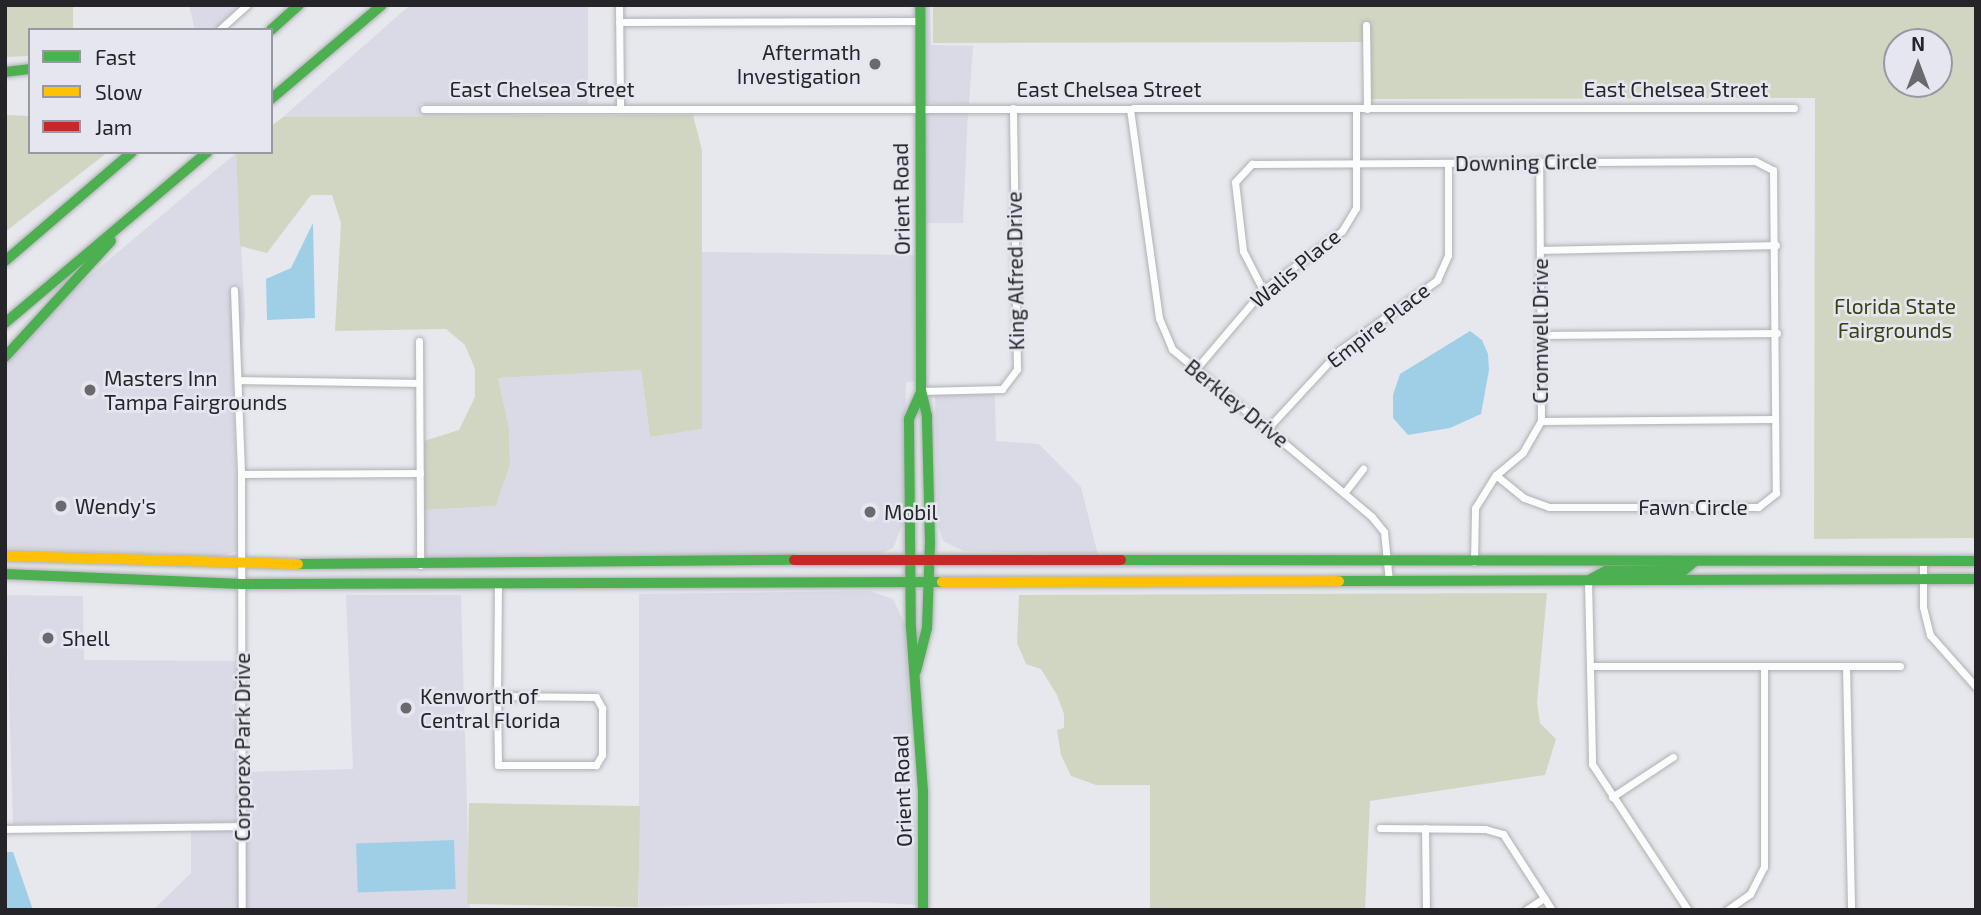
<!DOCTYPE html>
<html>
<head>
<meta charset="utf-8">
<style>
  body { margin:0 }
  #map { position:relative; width:1981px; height:915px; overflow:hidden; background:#e7e8ed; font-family:"Exo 2",sans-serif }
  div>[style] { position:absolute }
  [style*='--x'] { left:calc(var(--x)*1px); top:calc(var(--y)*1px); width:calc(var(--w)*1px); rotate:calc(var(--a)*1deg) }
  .built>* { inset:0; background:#d9dae6 }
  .green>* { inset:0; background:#d1d6c3; transform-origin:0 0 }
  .water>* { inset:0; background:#9fcfe6; transform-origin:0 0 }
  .roads { filter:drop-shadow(0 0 2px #afb0b4) drop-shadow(0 0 2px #afb0b4) }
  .street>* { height:7px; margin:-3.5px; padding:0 3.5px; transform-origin:3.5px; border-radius:3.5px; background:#fbfcfc }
  .fast>* { height:10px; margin:-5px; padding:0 5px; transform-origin:5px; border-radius:5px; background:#4caf50 }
  .slow>* { height:10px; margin:-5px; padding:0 5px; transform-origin:5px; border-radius:5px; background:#ffc107 }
  .jam>* { height:10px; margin:-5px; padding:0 5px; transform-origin:5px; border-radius:5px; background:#c62828 }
  .dots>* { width:19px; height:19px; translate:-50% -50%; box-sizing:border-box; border:4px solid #e5e6ef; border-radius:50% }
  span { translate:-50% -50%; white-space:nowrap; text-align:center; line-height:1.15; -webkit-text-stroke:5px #e5e6ef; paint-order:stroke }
  .poi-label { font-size:21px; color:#252529 }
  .right { translate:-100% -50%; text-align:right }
  .left { translate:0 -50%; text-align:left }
  .street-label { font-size:21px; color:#252529 }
  .park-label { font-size:21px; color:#394013 }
  .frame { position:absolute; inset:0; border:7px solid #252529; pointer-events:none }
  .legend { position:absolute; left:28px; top:28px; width:245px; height:126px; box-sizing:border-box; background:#e5e6ef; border:2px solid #9899a0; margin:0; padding:9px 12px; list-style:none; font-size:21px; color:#252529 }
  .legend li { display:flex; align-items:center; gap:14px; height:35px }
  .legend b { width:35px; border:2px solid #9899a0 }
  .north { position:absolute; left:1883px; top:28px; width:70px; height:70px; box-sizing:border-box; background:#e5e6ef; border:2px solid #9899a0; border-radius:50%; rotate:0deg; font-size:19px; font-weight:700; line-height:28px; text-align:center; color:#252529 }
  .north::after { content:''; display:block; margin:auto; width:24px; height:32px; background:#69696e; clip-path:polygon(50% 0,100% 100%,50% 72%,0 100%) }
</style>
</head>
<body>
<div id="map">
  <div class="built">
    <div style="clip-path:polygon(189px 5px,241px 5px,213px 30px,195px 30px)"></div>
    <div style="clip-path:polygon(410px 5px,588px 5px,588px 104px,420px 104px,420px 113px,588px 116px,283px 117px)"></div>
    <div style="clip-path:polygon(924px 5px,930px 5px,931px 45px,973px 46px,969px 104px,923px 103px)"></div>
    <div style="clip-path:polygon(923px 112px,968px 112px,963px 223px,925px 223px)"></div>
    <div style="clip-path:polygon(236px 153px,245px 315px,240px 368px,238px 286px,231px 286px,238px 551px,217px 557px,5px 548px,5px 364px,68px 294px)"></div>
    <div style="clip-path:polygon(702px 252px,918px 255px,917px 381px,906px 382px,904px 521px,893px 548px,879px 554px,424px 559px,424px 510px,496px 506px,510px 465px,509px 428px,498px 378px,641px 370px,650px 437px,702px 429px)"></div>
    <div style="clip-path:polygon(995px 394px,996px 441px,1039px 444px,1081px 487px,1098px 555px,964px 551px,943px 541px,938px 524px,935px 395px)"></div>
    <div style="clip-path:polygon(870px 591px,893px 599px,905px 625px,919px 905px,866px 902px,639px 907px,639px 594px)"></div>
    <div style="clip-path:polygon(6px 595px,83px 596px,84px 660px,238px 661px,239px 822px,13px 824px)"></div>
    <div style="clip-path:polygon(346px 595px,461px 595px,470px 910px,246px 910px,246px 772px,353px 769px)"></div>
    <div style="clip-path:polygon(239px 830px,238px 910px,153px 910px,191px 873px,191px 831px)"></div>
  </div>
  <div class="green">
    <div style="clip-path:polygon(5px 5px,73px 5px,73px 30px,30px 30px,30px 56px,5px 57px)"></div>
    <div style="clip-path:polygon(evenodd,933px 5px,1976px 5px,1976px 538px,1814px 539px,1815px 98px,1371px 99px,1371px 42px,933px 43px,933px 5px,1897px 42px,1939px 42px,1939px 84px,1897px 84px,1897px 42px)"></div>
    <div style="clip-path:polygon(5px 115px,30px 116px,30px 152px,108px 152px,5px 232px)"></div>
    <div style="clip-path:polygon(693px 115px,702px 150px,702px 429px,650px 437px,641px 370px,498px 378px,509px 428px,510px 465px,496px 506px,424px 510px,424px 441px,459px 430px,475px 397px,475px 369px,465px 345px,446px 329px,335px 331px,341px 223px,332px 195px,311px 195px,267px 253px,240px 246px,236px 153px,271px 152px,271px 126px,283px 117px)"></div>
    <div style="clip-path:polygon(1547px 593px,1537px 703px,1540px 723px,1556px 739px,1545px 775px,1370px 801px,1365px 910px,1150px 910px,1150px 785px,1096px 785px,1071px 776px,1061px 755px,1057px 730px,1064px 728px,1064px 714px,1057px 695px,1041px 669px,1026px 664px,1017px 643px,1019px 595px)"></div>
    <div style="left:640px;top:806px;width:101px;height:171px;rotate:91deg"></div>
  </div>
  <div class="water">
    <div style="clip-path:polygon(313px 223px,315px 318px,267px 320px,266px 279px,291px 268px)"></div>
    <div style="clip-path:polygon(1470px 331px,1482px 340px,1488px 354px,1489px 370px,1481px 414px,1450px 428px,1408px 435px,1393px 418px,1393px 395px,1400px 374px)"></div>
    <div style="left:454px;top:840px;width:49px;height:98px;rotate:88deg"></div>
    <div style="clip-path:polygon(5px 852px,13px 852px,33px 910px,5px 910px)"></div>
  </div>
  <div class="roads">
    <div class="street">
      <div style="--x:619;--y:5;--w:104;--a:89.4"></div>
      <div style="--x:619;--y:22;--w:301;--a:-0.2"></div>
      <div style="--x:1366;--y:25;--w:84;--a:89.3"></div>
      <div style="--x:219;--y:30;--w:38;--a:-42"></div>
      <div style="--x:424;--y:109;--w:1370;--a:-0.04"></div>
      <div style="--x:1130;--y:109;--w:211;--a:82.1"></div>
      <div style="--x:1159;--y:318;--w:34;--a:67"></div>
      <div style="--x:1172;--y:349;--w:261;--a:40"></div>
      <div style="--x:1372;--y:517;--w:19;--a:51"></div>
      <div style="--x:1384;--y:532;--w:49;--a:84.2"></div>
      <div style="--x:1540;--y:250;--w:236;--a:-1.2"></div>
      <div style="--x:234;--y:290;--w:184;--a:87.8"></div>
      <div style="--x:241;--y:474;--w:436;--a:89.9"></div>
      <div style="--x:1263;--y:290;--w:44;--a:-117.1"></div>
      <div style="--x:1243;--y:251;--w:69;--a:-96.6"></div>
      <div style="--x:1235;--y:182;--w:25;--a:-47"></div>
      <div style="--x:1252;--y:164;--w:503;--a:-0.34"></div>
      <div style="--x:1755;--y:161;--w:20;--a:27"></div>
      <div style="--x:1773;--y:170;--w:323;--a:89.5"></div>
      <div style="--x:1776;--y:493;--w:23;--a:142"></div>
      <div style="--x:1758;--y:507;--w:209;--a:180"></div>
      <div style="--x:1549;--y:507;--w:27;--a:-160"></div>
      <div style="--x:1524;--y:498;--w:36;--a:-141"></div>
      <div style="--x:1542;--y:335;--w:235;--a:-0.5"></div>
      <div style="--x:419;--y:341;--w:224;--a:89.7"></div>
      <div style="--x:1195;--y:370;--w:105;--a:-49.6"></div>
      <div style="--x:1263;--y:290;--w:99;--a:-36.8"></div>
      <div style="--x:1342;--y:231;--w:27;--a:-59"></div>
      <div style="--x:1356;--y:208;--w:99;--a:-90"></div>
      <div style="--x:238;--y:380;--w:181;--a:0.9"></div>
      <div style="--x:921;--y:391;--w:81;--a:-1.4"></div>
      <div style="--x:1002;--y:389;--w:25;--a:-53"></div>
      <div style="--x:1017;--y:369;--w:261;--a:-90.9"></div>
      <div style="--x:1541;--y:421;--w:233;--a:-0.5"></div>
      <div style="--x:1268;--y:428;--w:106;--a:-47.3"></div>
      <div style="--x:1340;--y:350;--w:120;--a:-35.8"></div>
      <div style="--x:1437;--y:280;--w:27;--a:-66"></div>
      <div style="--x:1448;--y:255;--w:92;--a:-90"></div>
      <div style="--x:241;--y:474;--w:179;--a:-0.3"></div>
      <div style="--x:1344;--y:493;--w:31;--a:-52"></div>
      <div style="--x:1923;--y:560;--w:47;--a:90"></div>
      <div style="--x:1923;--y:607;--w:29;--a:76"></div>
      <div style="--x:1930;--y:635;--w:69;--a:48.5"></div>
      <div style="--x:1474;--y:562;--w:54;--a:-88.9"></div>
      <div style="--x:1475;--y:508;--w:39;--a:-58"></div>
      <div style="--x:1496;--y:475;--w:35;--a:-40"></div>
      <div style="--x:1523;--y:452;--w:36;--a:-60"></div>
      <div style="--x:1541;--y:421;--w:260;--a:-90.4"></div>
      <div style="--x:1588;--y:581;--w:183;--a:88.7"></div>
      <div style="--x:1592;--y:764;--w:175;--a:56.7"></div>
      <div style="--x:1590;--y:666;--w:310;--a:0"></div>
      <div style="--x:1846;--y:666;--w:244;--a:88.8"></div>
      <div style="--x:497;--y:696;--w:99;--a:0.6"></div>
      <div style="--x:596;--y:697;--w:13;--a:61"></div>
      <div style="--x:602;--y:708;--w:47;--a:90"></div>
      <div style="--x:602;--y:755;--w:12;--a:121"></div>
      <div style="--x:596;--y:765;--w:98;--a:180"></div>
      <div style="--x:498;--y:765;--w:69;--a:-90.8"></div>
      <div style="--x:497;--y:696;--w:112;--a:-89.5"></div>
      <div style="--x:1612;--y:797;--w:73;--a:-33.3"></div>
      <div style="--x:1380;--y:828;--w:105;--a:0.5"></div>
      <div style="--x:1485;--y:829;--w:19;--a:16"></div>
      <div style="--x:1503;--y:834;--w:90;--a:57.2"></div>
      <div style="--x:1425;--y:828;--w:82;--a:89.3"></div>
      <div style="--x:5;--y:829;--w:238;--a:-0.7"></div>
      <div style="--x:1526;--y:910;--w:22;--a:-34"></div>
      <div style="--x:1727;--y:910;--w:28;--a:-35"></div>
      <div style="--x:1750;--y:894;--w:30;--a:-63"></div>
      <div style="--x:1764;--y:867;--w:200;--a:-90"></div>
    </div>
    <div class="fast">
      <div style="--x:271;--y:30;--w:38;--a:-42"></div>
      <div style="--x:5;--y:72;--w:25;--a:-7"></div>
      <div style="--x:271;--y:99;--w:145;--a:-40.3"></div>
      <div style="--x:5;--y:261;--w:167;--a:-40.6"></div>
      <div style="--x:5;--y:323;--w:265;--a:-40.2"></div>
      <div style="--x:5;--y:357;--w:157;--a:-47.6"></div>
      <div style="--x:921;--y:392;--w:30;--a:114"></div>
      <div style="--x:909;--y:419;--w:209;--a:89.5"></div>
      <div style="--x:911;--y:628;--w:165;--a:85.8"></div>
      <div style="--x:923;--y:793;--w:117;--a:90"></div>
      <div style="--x:1121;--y:560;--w:855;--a:0.07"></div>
      <div style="--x:298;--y:564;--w:496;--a:-0.5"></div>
      <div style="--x:5;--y:574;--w:237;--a:2.4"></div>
      <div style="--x:242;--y:584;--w:700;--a:-0.16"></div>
      <div style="--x:1591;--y:579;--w:17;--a:-28"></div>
      <div style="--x:1606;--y:571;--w:78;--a:-0.7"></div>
      <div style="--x:1684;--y:570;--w:14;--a:-39"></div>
      <div style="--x:1339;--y:581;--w:637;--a:-0.18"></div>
      <div style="--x:916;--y:671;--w:44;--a:-75.7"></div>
      <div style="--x:927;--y:628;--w:85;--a:-88"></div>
      <div style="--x:930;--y:543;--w:127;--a:-91.4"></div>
      <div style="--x:927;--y:416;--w:26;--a:-103"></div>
      <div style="--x:921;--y:391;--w:386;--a:-90.1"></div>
    </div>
    <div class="slow">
      <div style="--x:5;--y:556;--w:293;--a:1.6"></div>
      <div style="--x:942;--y:582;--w:397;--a:-0.1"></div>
    </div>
    <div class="jam">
      <div style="--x:794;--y:560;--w:327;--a:0"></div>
    </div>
  </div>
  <div class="dots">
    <div style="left:875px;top:64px;background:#69696e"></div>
    <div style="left:90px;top:390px;background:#69696e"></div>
    <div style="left:61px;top:506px;background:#69696e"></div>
    <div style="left:870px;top:512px;background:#69696e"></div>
    <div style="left:48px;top:638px;background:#69696e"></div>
    <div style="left:406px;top:708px;background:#69696e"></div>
  </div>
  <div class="poi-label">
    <span class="right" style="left:861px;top:64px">Aftermath<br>Investigation</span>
    <span class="left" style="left:104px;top:390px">Masters Inn<br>Tampa Fairgrounds</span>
    <span class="left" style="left:75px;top:506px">Wendy's</span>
    <span class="left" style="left:884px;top:512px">Mobil</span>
    <span class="left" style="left:62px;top:638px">Shell</span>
    <span class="left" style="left:420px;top:708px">Kenworth of<br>Central Florida</span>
  </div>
  <div class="street-label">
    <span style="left:542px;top:89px">East Chelsea Street</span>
    <span style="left:1109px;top:89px">East Chelsea Street</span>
    <span style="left:1676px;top:89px">East Chelsea Street</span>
    <span style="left:1526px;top:162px;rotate:-1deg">Downing Circle</span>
    <span style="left:901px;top:199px;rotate:-91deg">Orient Road</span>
    <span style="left:1295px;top:268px;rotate:-40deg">Walis Place</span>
    <span style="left:1015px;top:271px;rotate:-91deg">King Alfred Drive</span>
    <span style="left:1378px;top:325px;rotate:-38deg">Empire Place</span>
    <span style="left:1540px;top:331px;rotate:-90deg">Cromwell Drive</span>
    <span style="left:1237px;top:403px;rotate:39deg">Berkley Drive</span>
    <span style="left:1693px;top:507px">Fawn Circle</span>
    <span style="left:242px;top:747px;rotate:-90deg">Corporex Park Drive</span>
    <span style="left:902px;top:791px;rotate:-92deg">Orient Road</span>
  </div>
  <div class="park-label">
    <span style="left:1895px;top:318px">Florida State<br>Fairgrounds</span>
  </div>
  <div class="frame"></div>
  <ul class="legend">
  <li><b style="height:9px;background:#4caf50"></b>Fast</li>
  <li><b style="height:9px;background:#ffc107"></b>Slow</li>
  <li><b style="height:9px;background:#c62828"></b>Jam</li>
  </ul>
  <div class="north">N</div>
</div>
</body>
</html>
